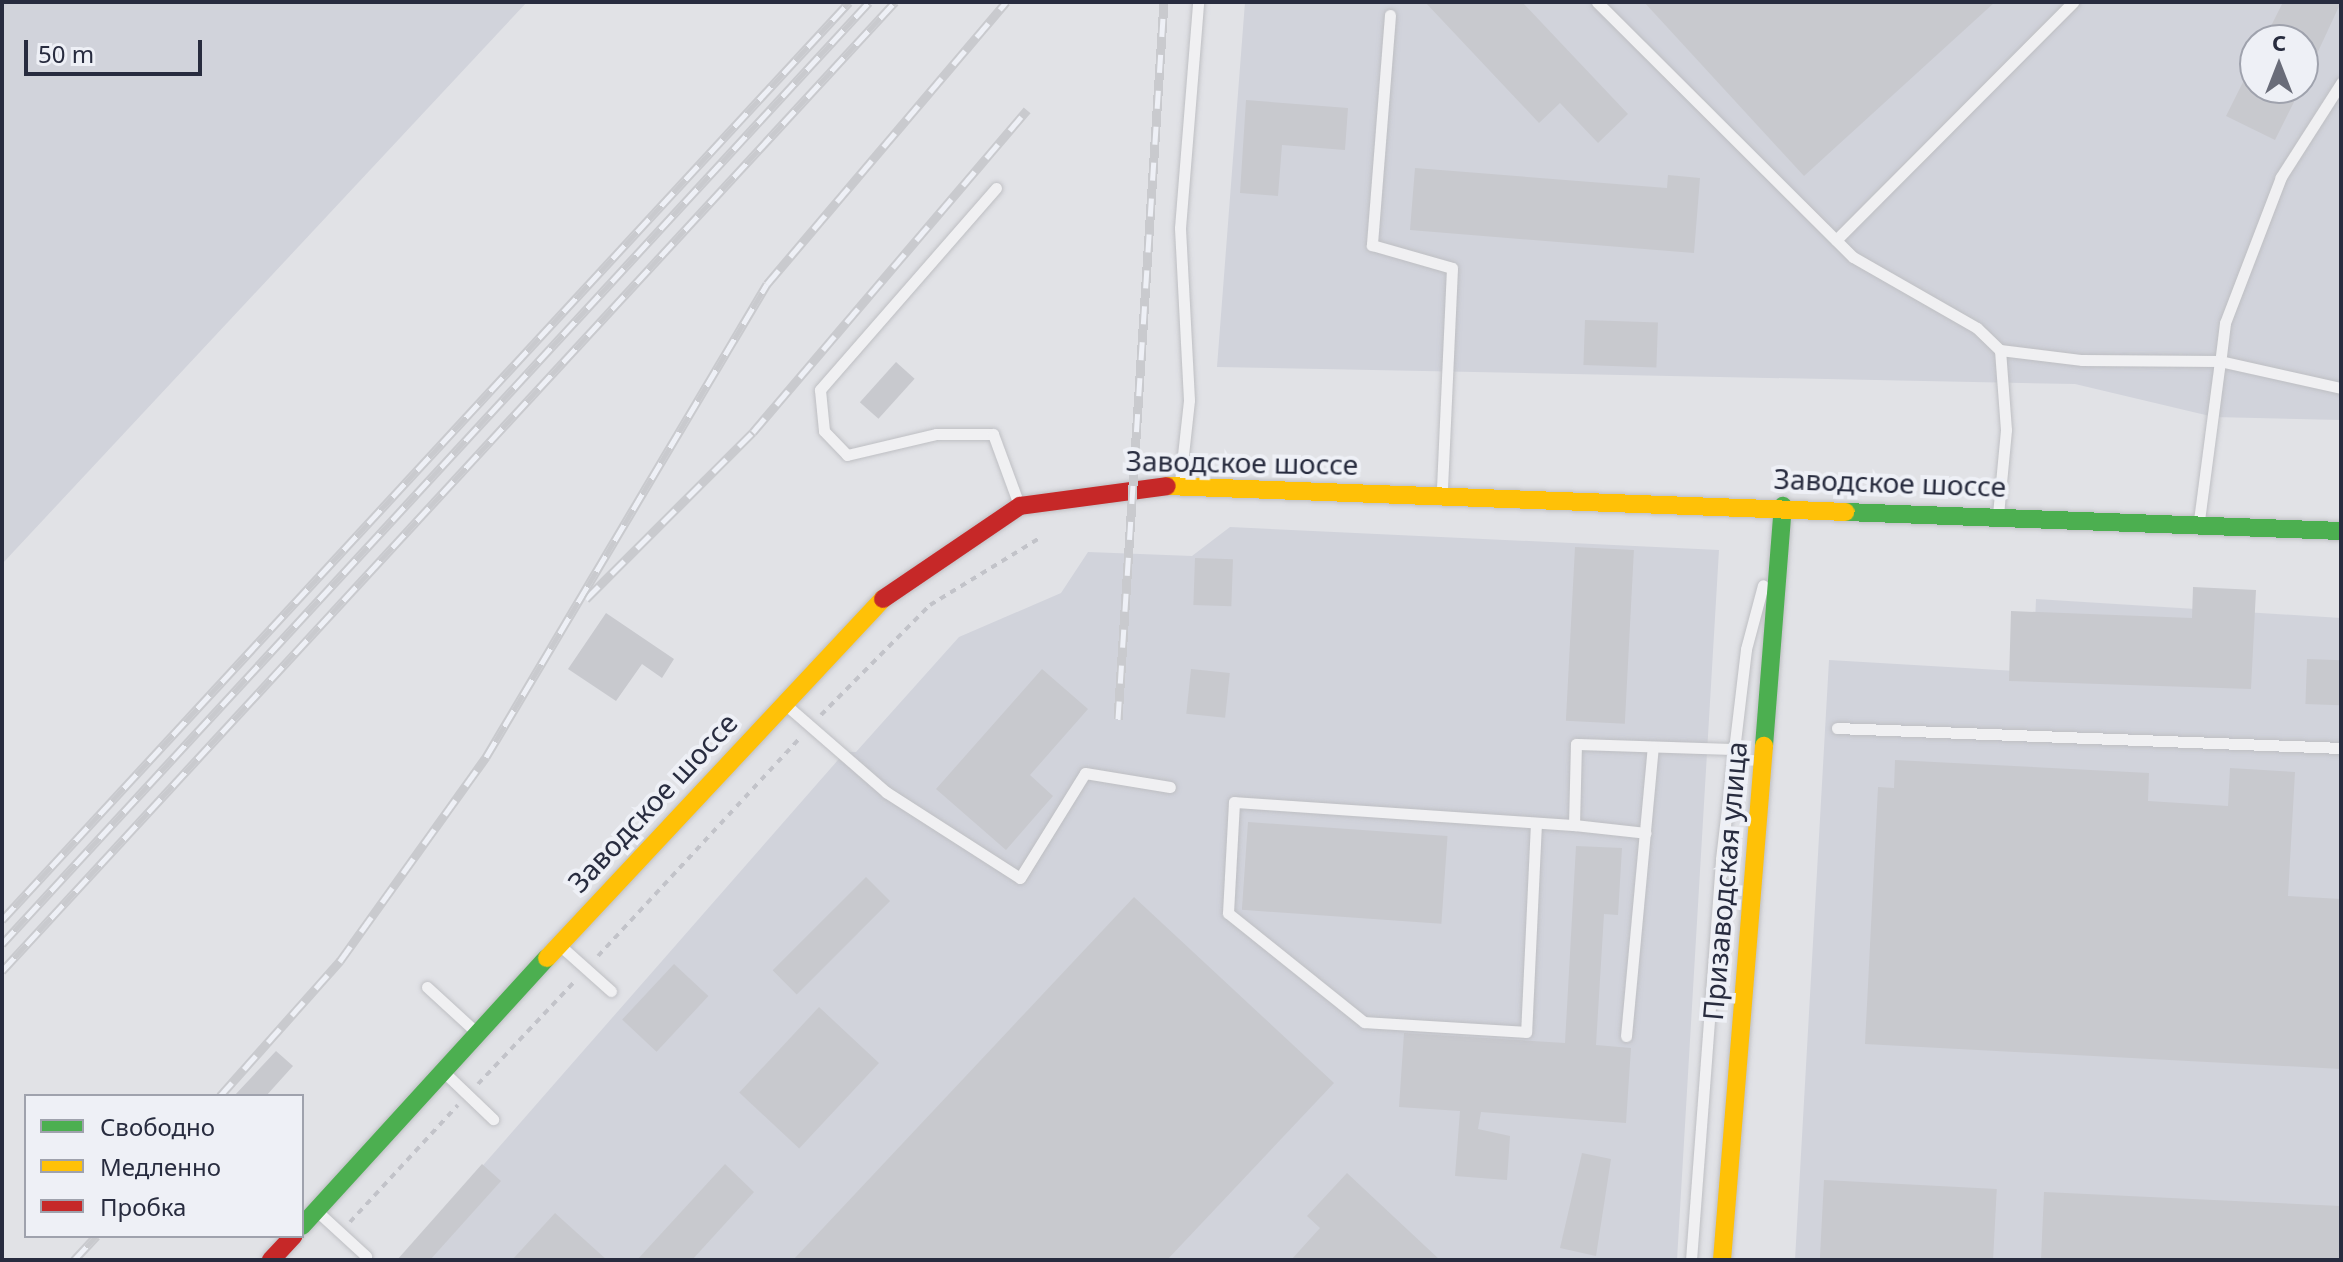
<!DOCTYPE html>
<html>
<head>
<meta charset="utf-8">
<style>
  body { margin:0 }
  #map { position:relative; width:2343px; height:1262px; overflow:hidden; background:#e1e2e6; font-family:"Noto Sans",sans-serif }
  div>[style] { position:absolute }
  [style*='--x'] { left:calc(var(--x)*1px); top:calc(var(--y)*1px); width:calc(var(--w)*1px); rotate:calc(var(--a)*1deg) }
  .built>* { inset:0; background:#d1d3db }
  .building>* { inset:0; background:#c8c9ce; transform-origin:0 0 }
  .path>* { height:4px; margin-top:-2px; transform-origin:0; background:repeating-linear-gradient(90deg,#c2c3c9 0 6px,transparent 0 12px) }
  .roads { filter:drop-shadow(0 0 2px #bebfc3) drop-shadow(0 0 2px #bebfc3) }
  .lane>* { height:11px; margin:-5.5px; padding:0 5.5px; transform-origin:5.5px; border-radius:5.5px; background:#f0f0f2 }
  .fast>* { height:18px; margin:-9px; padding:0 9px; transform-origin:9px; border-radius:9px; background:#4caf50 }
  .slow>* { height:18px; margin:-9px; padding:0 9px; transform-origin:9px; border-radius:9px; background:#ffc107 }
  .jam>* { height:18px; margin:-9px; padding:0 9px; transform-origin:9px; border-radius:9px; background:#c62828 }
  .rail>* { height:9px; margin-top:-4.5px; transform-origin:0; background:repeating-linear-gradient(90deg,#eef0f6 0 18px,#c9cace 0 36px); box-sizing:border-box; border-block:2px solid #c9cace }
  span { translate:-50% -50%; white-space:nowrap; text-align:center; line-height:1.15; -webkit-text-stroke:8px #eef0f6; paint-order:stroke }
  .street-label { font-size:28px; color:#282c3f }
  .frame { position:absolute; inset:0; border:4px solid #282c3f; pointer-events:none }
  .legend { position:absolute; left:24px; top:1094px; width:280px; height:144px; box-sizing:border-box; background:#eef0f6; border:2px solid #9fa2ad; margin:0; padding:10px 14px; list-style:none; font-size:24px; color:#282c3f }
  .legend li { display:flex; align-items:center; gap:16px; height:40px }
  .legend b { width:40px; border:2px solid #9fa2ad }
  .north { position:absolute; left:2239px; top:24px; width:80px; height:80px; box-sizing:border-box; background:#eef0f6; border:2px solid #9fa2ad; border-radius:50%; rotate:0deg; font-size:22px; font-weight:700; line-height:32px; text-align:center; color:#282c3f }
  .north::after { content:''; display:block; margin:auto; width:28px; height:36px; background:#696c79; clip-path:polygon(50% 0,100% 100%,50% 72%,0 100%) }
  .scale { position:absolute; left:24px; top:40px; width:178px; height:36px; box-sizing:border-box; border:4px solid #282c3f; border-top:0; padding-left:10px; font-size:24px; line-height:28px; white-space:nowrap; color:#282c3f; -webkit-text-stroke:6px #eef0f6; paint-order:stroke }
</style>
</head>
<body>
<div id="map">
  <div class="built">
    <div style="clip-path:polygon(2px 2px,527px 2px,2px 564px)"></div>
    <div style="clip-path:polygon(evenodd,1245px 2px,2341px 2px,2341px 420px,2214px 417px,2075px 384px,1217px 367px,1245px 2px,2255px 40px,2303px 40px,2303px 88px,2255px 88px,2255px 40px)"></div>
    <div style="clip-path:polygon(1230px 527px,1719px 550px,1677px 1260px,400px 1260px,845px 752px,856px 752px,959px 637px,1061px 593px,1088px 552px,1192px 556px)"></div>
    <div style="clip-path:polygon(2036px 599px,2341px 618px,2341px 1260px,1795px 1260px,1829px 660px,2033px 672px)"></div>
  </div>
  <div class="building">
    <div style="clip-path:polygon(1425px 2px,1522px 2px,1628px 114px,1598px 143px,1560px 103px,1539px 123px)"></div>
    <div style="clip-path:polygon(1644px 2px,1995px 2px,1804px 176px)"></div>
    <div style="clip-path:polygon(2283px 2px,2341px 2px,2303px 84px,2303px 40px,2264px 40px)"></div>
    <div style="clip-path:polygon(2255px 58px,2255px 88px,2301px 88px,2275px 140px,2226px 116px)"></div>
    <div style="clip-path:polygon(1246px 100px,1348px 108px,1345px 150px,1282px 145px,1278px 196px,1240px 193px)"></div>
    <div style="clip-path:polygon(1415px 168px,1667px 188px,1668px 175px,1700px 178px,1694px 253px,1410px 230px)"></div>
    <div style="left:1585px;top:320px;width:73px;height:45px;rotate:2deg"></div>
    <div style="left:896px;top:362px;width:25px;height:54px;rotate:42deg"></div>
    <div style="left:1575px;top:547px;width:59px;height:174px;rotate:3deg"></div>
    <div style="left:1195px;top:558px;width:38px;height:47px;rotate:2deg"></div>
    <div style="clip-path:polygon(2193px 587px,2256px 590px,2251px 689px,2009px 681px,2011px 611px,2192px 618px)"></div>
    <div style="clip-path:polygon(606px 613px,674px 659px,662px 678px,642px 664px,616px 701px,568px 669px)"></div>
    <div style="left:2307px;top:659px;width:34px;height:45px;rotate:2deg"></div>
    <div style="clip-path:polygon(1042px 669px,1088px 709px,1030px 775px,1053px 796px,1006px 850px,936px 789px)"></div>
    <div style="left:1191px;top:669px;width:39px;height:45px;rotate:6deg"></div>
    <div style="clip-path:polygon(1895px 760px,2149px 773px,2148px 801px,2228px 806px,2230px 768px,2295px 772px,2288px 896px,2341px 899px,2341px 1069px,1865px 1044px,1878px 787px,1894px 788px)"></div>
    <div style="left:1248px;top:822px;width:200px;height:88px;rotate:4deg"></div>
    <div style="clip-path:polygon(1576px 846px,1622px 848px,1618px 915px,1604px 914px,1596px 1045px,1631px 1048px,1626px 1123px,1481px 1112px,1478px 1129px,1510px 1136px,1507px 1180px,1455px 1176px,1460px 1111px,1399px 1107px,1404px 1033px,1565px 1043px)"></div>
    <div style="left:866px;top:877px;width:34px;height:132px;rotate:45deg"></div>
    <div style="clip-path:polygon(1134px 897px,1334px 1083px,1167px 1260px,793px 1260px)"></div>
    <div style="left:674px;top:964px;width:47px;height:76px;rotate:43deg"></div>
    <div style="left:819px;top:1007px;width:82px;height:117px;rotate:43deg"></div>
    <div style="clip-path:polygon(276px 1051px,293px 1066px,266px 1096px,234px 1096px)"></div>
    <div style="clip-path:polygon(1582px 1153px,1611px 1159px,1596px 1256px,1560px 1248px)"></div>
    <div style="clip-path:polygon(482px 1164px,501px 1181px,430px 1260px,397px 1260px)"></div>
    <div style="clip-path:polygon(725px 1164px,754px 1192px,692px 1260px,637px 1260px)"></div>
    <div style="clip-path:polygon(1347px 1173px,1440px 1260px,1291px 1260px,1320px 1228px,1307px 1216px)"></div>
    <div style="left:1824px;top:1180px;width:173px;height:80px;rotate:3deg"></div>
    <div style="clip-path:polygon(2044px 1192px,2341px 1206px,2341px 1260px,2041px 1260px)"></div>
    <div style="clip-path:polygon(555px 1213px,607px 1260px,512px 1260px)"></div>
  </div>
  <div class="path">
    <div style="--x:821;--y:715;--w:155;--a:-45.3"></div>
    <div style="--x:930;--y:605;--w:127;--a:-31.4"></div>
    <div style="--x:598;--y:956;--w:296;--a:-47.2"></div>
    <div style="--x:478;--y:1084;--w:143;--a:-46.7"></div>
    <div style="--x:350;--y:1222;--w:159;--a:-47.3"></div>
  </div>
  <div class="roads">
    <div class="lane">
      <div style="--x:1597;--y:2;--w:361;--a:44.9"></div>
      <div style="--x:1853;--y:257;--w:143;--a:29.8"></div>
      <div style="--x:1977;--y:328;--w:32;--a:44"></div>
      <div style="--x:2000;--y:350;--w:80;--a:85.7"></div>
      <div style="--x:2006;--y:430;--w:84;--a:95.4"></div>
      <div style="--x:1390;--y:15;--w:231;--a:94.5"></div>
      <div style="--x:1372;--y:245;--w:83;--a:16"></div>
      <div style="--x:1452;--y:268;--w:222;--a:92.6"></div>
      <div style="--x:2341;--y:83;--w:112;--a:122.6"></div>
      <div style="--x:2281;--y:177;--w:156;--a:111"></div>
      <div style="--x:2225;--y:323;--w:38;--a:97"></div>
      <div style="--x:2220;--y:361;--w:124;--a:12.6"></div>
      <div style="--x:996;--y:188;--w:268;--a:131.1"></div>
      <div style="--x:820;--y:390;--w:41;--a:84.4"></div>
      <div style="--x:824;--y:431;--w:33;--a:46"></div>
      <div style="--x:847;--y:455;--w:91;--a:-13.3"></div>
      <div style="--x:936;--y:434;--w:57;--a:0"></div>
      <div style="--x:993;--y:434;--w:72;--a:69.8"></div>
      <div style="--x:1836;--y:240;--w:336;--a:-45.1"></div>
      <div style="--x:2000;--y:350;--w:83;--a:7"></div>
      <div style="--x:2082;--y:360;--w:138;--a:0.4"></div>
      <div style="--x:2220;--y:361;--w:160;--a:97.5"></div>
      <div style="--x:1180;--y:482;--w:82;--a:-83.7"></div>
      <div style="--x:1189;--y:400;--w:172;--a:-93"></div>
      <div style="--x:1180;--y:228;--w:227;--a:-85.4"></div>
      <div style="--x:786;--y:705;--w:133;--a:41"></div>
      <div style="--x:886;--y:792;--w:159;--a:32.7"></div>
      <div style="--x:1020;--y:878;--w:123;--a:-58.2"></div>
      <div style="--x:1085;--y:773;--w:86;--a:9.4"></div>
      <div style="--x:1837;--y:728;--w:504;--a:2.27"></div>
      <div style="--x:1536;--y:823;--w:209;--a:92.7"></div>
      <div style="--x:1526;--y:1032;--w:162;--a:-176.5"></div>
      <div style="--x:1364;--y:1022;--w:174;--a:-141.3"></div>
      <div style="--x:1228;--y:913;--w:111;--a:-86.9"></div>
      <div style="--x:1234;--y:802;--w:341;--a:3.9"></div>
      <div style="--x:1574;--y:825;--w:81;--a:-88.6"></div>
      <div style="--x:1576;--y:744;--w:158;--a:1.8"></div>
      <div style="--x:1574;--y:825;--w:72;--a:6.3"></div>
      <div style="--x:564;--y:949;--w:63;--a:41.8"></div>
      <div style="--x:427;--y:987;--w:64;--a:42.5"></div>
      <div style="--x:1626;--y:1036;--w:290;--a:-84.7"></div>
      <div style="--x:447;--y:1075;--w:64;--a:43.7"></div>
      <div style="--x:319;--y:1213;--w:64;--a:42.5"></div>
      <div style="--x:1691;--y:1260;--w:402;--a:-85.7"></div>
      <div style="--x:1721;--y:859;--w:211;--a:-83.2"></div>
      <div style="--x:1746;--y:649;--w:66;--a:-75.1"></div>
    </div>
    <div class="fast">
      <div style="--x:1846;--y:512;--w:495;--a:2.2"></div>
      <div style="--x:1764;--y:746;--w:241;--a:-85.5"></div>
      <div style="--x:302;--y:1226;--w:363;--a:-47.6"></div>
    </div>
    <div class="slow">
      <div style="--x:1167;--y:486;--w:679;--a:2.19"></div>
      <div style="--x:547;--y:958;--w:492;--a:-46.9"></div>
      <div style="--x:1722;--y:1260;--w:516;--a:-85.33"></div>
    </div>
    <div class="jam">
      <div style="--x:883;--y:599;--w:166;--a:-34.2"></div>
      <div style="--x:1020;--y:506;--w:148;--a:-7.7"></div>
      <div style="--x:271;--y:1260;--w:33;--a:-47"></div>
    </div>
  </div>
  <div class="rail">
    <div style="--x:586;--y:599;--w:236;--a:-45"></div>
    <div style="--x:753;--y:432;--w:423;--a:-49.6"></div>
    <div style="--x:1118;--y:719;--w:718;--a:-86.33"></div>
    <div style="--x:2;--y:920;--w:1249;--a:-47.3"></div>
    <div style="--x:2;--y:944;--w:1280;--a:-47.37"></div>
    <div style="--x:2;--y:971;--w:1318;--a:-47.34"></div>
    <div style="--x:220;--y:1096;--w:181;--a:-48.4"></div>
    <div style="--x:340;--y:961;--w:251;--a:-54.4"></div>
    <div style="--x:486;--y:757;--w:550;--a:-59.29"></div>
    <div style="--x:767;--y:284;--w:370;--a:-49.7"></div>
    <div style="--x:74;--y:1260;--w:33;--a:-47"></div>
  </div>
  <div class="street-label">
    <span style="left:1242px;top:462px;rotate:1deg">Заводское шоссе</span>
    <span style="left:1890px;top:482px;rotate:2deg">Заводское шоссе</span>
    <span style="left:652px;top:802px;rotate:-47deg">Заводское шоссе</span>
    <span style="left:1724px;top:881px;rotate:-85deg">Призаводская улица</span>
  </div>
  <div class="frame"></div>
  <ul class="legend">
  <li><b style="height:10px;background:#4caf50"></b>Свободно</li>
  <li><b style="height:10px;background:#ffc107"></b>Медленно</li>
  <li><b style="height:10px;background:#c62828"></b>Пробка</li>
  </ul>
  <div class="north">С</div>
  <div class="scale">50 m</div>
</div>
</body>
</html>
